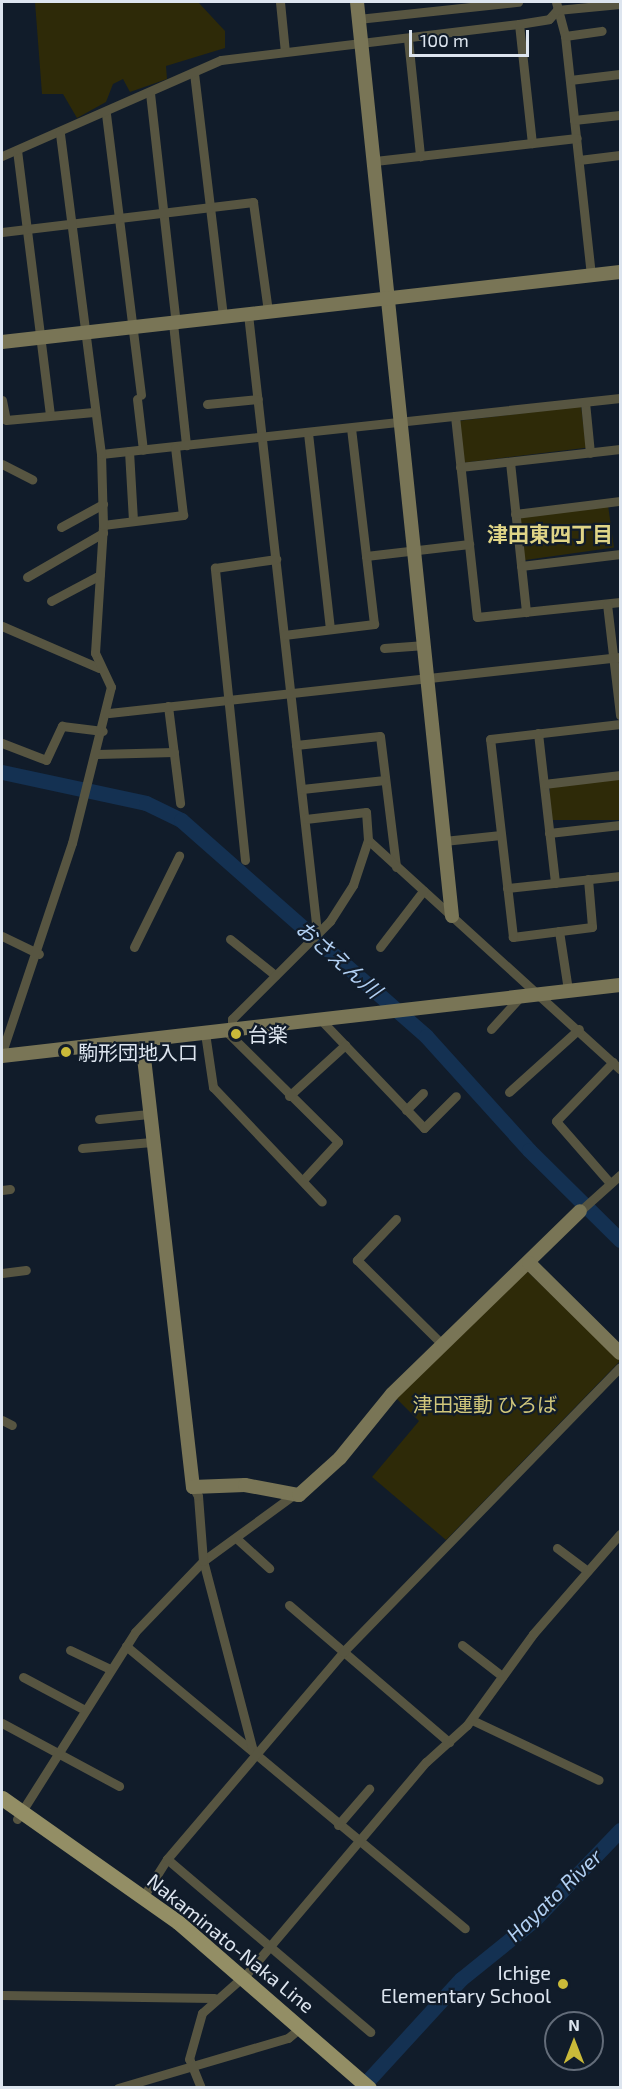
<!DOCTYPE html>
<html>
<head>
<meta charset="utf-8">
<style>
  body { margin:0 }
  #map { position:relative; width:622px; height:2089px; overflow:hidden; background:#111c2a; font-family:"Exo 2","Noto Sans JP",sans-serif }
  div>[style] { position:absolute }
  [style*='--x'] { left:calc(var(--x)*1px); top:calc(var(--y)*1px); width:calc(var(--w)*1px); rotate:calc(var(--a)*1deg) }
  .green>* { inset:0; background:#2e2a08; transform-origin:0 0 }
  .river>* { height:15px; margin:-7.5px; padding:0 7.5px; transform-origin:7.5px; border-radius:7.5px; background:#143152 }
  .street>* { height:9px; margin:-4.5px; padding:0 4.5px; transform-origin:4.5px; border-radius:4.5px; background:#575541 }
  .secondary>* { height:14px; margin:-7px; padding:0 7px; transform-origin:7px; border-radius:7px; background:#797556 }
  .primary>* { height:15px; margin:-7.5px; padding:0 7.5px; transform-origin:7.5px; border-radius:7.5px; background:#938e65 }
  .dots>* { width:16px; height:16px; translate:-50% -50%; box-sizing:border-box; border:3px solid #111c2a; border-radius:50% }
  span { translate:-50% -50%; white-space:nowrap; text-align:center; line-height:1.15; -webkit-text-stroke:4.5px #111c2a; paint-order:stroke }
  .poi-label { font-size:20px; color:#dde5ef }
  .left { translate:0 -50%; text-align:left }
  .right { translate:-100% -50%; text-align:right }
  .park-label { font-size:20px; color:#d1c77b }
  .street-label { font-size:20px; color:#dde5ef }
  .neighbourhood-label { font-size:21px; color:#e0d587; font-weight:700 }
  .water-label { font-size:21px; color:#b2d0f3; font-style:italic }
  .frame { position:absolute; inset:0; border:3px solid #dde5ef; pointer-events:none }
  .north { position:absolute; left:544px; top:2011px; width:60px; height:60px; box-sizing:border-box; background:#111c2a; border:2px solid #636c79; border-radius:50%; rotate:0deg; font-size:16px; font-weight:700; line-height:24px; text-align:center; color:#dde5ef }
  .north::after { content:''; display:block; margin:auto; width:21px; height:27px; background:#caba39; clip-path:polygon(50% 0,100% 100%,50% 72%,0 100%) }
  .scale { position:absolute; left:409px; top:30px; width:120px; height:27px; box-sizing:border-box; border:3px solid #dde5ef; border-top:0; padding-left:8px; font-size:18px; line-height:21px; white-space:nowrap; color:#dde5ef; -webkit-text-stroke:4px #111c2a; paint-order:stroke }
</style>
</head>
<body>
<div id="map">
  <div class="green">
    <div style="clip-path:polygon(35px 2px,198px 2px,225px 31px,225px 48px,166px 66px,167px 79px,130px 92px,123px 79px,113px 84px,106px 102px,77px 118px,63px 94px,42px 94px)"></div>
    <div style="left:581px;top:406px;width:42px;height:124px;rotate:83deg"></div>
    <div style="left:608px;top:505px;width:43px;height:91px;rotate:82deg"></div>
    <div style="left:620px;top:779px;width:41px;height:70px;rotate:90deg"></div>
    <div style="clip-path:polygon(527px 1271px,620px 1361px,446px 1540px,372px 1477px,419px 1421px,396px 1398px)"></div>
  </div>
  <div class="river">
    <div style="--x:2;--y:772;--w:147;--a:12.1"></div>
    <div style="--x:146;--y:803;--w:39;--a:26"></div>
    <div style="--x:181;--y:820;--w:327;--a:41.4"></div>
    <div style="--x:426;--y:1036;--w:154;--a:47.9"></div>
    <div style="--x:529;--y:1150;--w:128;--a:44.7"></div>
    <div style="--x:361;--y:2088;--w:148;--a:-47.5"></div>
    <div style="--x:461;--y:1979;--w:92;--a:-38.9"></div>
    <div style="--x:533;--y:1921;--w:126;--a:-46.3"></div>
  </div>
  <div class="street">
    <div style="--x:280;--y:2;--w:50;--a:84.3"></div>
    <div style="--x:556;--y:2;--w:35;--a:75"></div>
    <div style="--x:565;--y:36;--w:241;--a:83.8"></div>
    <div style="--x:358;--y:19;--w:161;--a:-6.1"></div>
    <div style="--x:519;--y:24;--w:120;--a:83.8"></div>
    <div style="--x:565;--y:36;--w:37;--a:-8"></div>
    <div style="--x:408;--y:39;--w:118;--a:84.1"></div>
    <div style="--x:194;--y:73;--w:246;--a:83.2"></div>
    <div style="--x:570;--y:80;--w:50;--a:-6.8"></div>
    <div style="--x:150;--y:93;--w:231;--a:83.6"></div>
    <div style="--x:106;--y:114;--w:283;--a:82.9"></div>
    <div style="--x:574;--y:120;--w:46;--a:-6.2"></div>
    <div style="--x:17;--y:150;--w:267;--a:82.9"></div>
    <div style="--x:2;--y:156;--w:239;--a:-23.7"></div>
    <div style="--x:221;--y:60;--w:300;--a:-6.9"></div>
    <div style="--x:519;--y:24;--w:30;--a:-9"></div>
    <div style="--x:549;--y:19;--w:12;--a:-48"></div>
    <div style="--x:557;--y:10;--w:63;--a:-5.4"></div>
    <div style="--x:579;--y:160;--w:41;--a:-7"></div>
    <div style="--x:375;--y:161;--w:203;--a:-6.5"></div>
    <div style="--x:2;--y:232;--w:253;--a:-6.8"></div>
    <div style="--x:253;--y:202;--w:111;--a:82.2"></div>
    <div style="--x:248;--y:314;--w:622;--a:83.63"></div>
    <div style="--x:173;--y:323;--w:123;--a:83.9"></div>
    <div style="--x:137;--y:399;--w:51;--a:83.3"></div>
    <div style="--x:2;--y:400;--w:20;--a:79"></div>
    <div style="--x:6;--y:420;--w:88;--a:-5.2"></div>
    <div style="--x:585;--y:402;--w:51;--a:84.4"></div>
    <div style="--x:207;--y:404;--w:51;--a:-5.6"></div>
    <div style="--x:455;--y:416;--w:202;--a:83.8"></div>
    <div style="--x:477;--y:617;--w:144;--a:-6"></div>
    <div style="--x:351;--y:428;--w:129;--a:83.3"></div>
    <div style="--x:308;--y:433;--w:197;--a:83.6"></div>
    <div style="--x:129;--y:451;--w:70;--a:86.7"></div>
    <div style="--x:101;--y:454;--w:522;--a:-6.16"></div>
    <div style="--x:510;--y:462;--w:151;--a:83.9"></div>
    <div style="--x:2;--y:464;--w:34;--a:27"></div>
    <div style="--x:460;--y:467;--w:161;--a:-6.4"></div>
    <div style="--x:515;--y:514;--w:106;--a:-7.1"></div>
    <div style="--x:103;--y:525;--w:81;--a:-7.1"></div>
    <div style="--x:183;--y:515;--w:68;--a:-96.7"></div>
    <div style="--x:61;--y:527;--w:48;--a:-28.7"></div>
    <div style="--x:521;--y:566;--w:100;--a:-6.9"></div>
    <div style="--x:27;--y:577;--w:88;--a:-30.1"></div>
    <div style="--x:51;--y:601;--w:55;--a:-28"></div>
    <div style="--x:607;--y:604;--w:112;--a:83.3"></div>
    <div style="--x:2;--y:626;--w:106;--a:23.4"></div>
    <div style="--x:284;--y:635;--w:91;--a:-7"></div>
    <div style="--x:374;--y:624;--w:68;--a:-96.7"></div>
    <div style="--x:366;--y:556;--w:104;--a:-6.6"></div>
    <div style="--x:384;--y:648;--w:41;--a:-4.2"></div>
    <div style="--x:168;--y:706;--w:98;--a:82.9"></div>
    <div style="--x:109;--y:713;--w:514;--a:-6.25"></div>
    <div style="--x:538;--y:733;--w:151;--a:83.5"></div>
    <div style="--x:2;--y:743;--w:47;--a:21.1"></div>
    <div style="--x:46;--y:760;--w:38;--a:-65"></div>
    <div style="--x:62;--y:726;--w:41;--a:7"></div>
    <div style="--x:296;--y:745;--w:84;--a:-6.1"></div>
    <div style="--x:380;--y:736;--w:132;--a:83"></div>
    <div style="--x:97;--y:754;--w:77;--a:-1.5"></div>
    <div style="--x:544;--y:784;--w:77;--a:-6.8"></div>
    <div style="--x:302;--y:789;--w:83;--a:-6.2"></div>
    <div style="--x:549;--y:833;--w:71;--a:-6.4"></div>
    <div style="--x:368;--y:840;--w:341;--a:42.3"></div>
    <div style="--x:444;--y:841;--w:57;--a:-6"></div>
    <div style="--x:245;--y:860;--w:294;--a:-95.9"></div>
    <div style="--x:215;--y:568;--w:62;--a:-8.4"></div>
    <div style="--x:588;--y:879;--w:48;--a:85.2"></div>
    <div style="--x:592;--y:927;--w:80;--a:172.8"></div>
    <div style="--x:513;--y:937;--w:199;--a:-96.6"></div>
    <div style="--x:490;--y:739;--w:131;--a:-6.6"></div>
    <div style="--x:507;--y:888;--w:114;--a:-6.1"></div>
    <div style="--x:559;--y:931;--w:60;--a:81.3"></div>
    <div style="--x:2;--y:936;--w:41;--a:25.9"></div>
    <div style="--x:230;--y:939;--w:58;--a:38.7"></div>
    <div style="--x:134;--y:947;--w:102;--a:-63.7"></div>
    <div style="--x:380;--y:947;--w:71;--a:-52.5"></div>
    <div style="--x:319;--y:1018;--w:152;--a:46.3"></div>
    <div style="--x:424;--y:1128;--w:45;--a:-45"></div>
    <div style="--x:232;--y:1029;--w:10;--a:-90"></div>
    <div style="--x:232;--y:1019;--w:139;--a:-45"></div>
    <div style="--x:330;--y:921;--w:43;--a:-57.4"></div>
    <div style="--x:353;--y:885;--w:47;--a:-71.6"></div>
    <div style="--x:368;--y:840;--w:28;--a:-94"></div>
    <div style="--x:366;--y:812;--w:61;--a:173.5"></div>
    <div style="--x:491;--y:1029;--w:43;--a:-47.8"></div>
    <div style="--x:225;--y:1030;--w:159;--a:44.7"></div>
    <div style="--x:338;--y:1142;--w:50;--a:132.6"></div>
    <div style="--x:205;--y:1033;--w:55;--a:81.6"></div>
    <div style="--x:213;--y:1087;--w:158;--a:46.5"></div>
    <div style="--x:2;--y:1052;--w:220;--a:-71.5"></div>
    <div style="--x:72;--y:843;--w:161;--a:-76"></div>
    <div style="--x:111;--y:687;--w:38;--a:-115"></div>
    <div style="--x:95;--y:653;--w:128;--a:-86.4"></div>
    <div style="--x:103;--y:525;--w:71;--a:-91.6"></div>
    <div style="--x:101;--y:454;--w:324;--a:-97.3"></div>
    <div style="--x:509;--y:1092;--w:94;--a:-42"></div>
    <div style="--x:289;--y:1096;--w:76;--a:-42.3"></div>
    <div style="--x:406;--y:1110;--w:24;--a:-45"></div>
    <div style="--x:99;--y:1119;--w:50;--a:-5.7"></div>
    <div style="--x:82;--y:1148;--w:70;--a:-4.9"></div>
    <div style="--x:610;--y:1183;--w:82;--a:-131.1"></div>
    <div style="--x:556;--y:1121;--w:82;--a:-46"></div>
    <div style="--x:2;--y:1190;--w:8;--a:-7"></div>
    <div style="--x:580;--y:1211;--w:54;--a:-42"></div>
    <div style="--x:396;--y:1219;--w:57;--a:133.6"></div>
    <div style="--x:357;--y:1260;--w:121;--a:44.7"></div>
    <div style="--x:2;--y:1273;--w:24;--a:-7"></div>
    <div style="--x:2;--y:1420;--w:11;--a:27"></div>
    <div style="--x:236;--y:1538;--w:45;--a:42.3"></div>
    <div style="--x:557;--y:1548;--w:38;--a:37"></div>
    <div style="--x:289;--y:1605;--w:211;--a:40.6"></div>
    <div style="--x:462;--y:1645;--w:51;--a:37.8"></div>
    <div style="--x:126;--y:1646;--w:441;--a:39.8"></div>
    <div style="--x:70;--y:1650;--w:44;--a:25.4"></div>
    <div style="--x:23;--y:1677;--w:68;--a:28.1"></div>
    <div style="--x:472;--y:1720;--w:140;--a:25.3"></div>
    <div style="--x:2;--y:1723;--w:133;--a:28.3"></div>
    <div style="--x:253;--y:1751;--w:196;--a:-104.7"></div>
    <div style="--x:203;--y:1561;--w:110;--a:-36.1"></div>
    <div style="--x:17;--y:1819;--w:221;--a:-57.7"></div>
    <div style="--x:135;--y:1632;--w:98;--a:-46.2"></div>
    <div style="--x:203;--y:1561;--w:65;--a:-94.4"></div>
    <div style="--x:198;--y:1496;--w:10;--a:-119"></div>
    <div style="--x:338;--y:1825;--w:48;--a:-49.3"></div>
    <div style="--x:167;--y:1859;--w:267;--a:40.4"></div>
    <div style="--x:143;--y:1897;--w:45;--a:-57.7"></div>
    <div style="--x:167;--y:1859;--w:272;--a:-49.6"></div>
    <div style="--x:343;--y:1652;--w:397;--a:-45.8"></div>
    <div style="--x:244;--y:1977;--w:282;--a:-49.8"></div>
    <div style="--x:426;--y:1762;--w:55;--a:-42.1"></div>
    <div style="--x:467;--y:1725;--w:112;--a:-54"></div>
    <div style="--x:533;--y:1634;--w:133;--a:-49"></div>
    <div style="--x:2;--y:1995;--w:212;--a:0.8"></div>
    <div style="--x:118;--y:2088;--w:177;--a:-16.4"></div>
    <div style="--x:288;--y:2038;--w:17;--a:-40"></div>
    <div style="--x:201;--y:2088;--w:31;--a:-112"></div>
    <div style="--x:189;--y:2059;--w:48;--a:-74.2"></div>
    <div style="--x:202;--y:2013;--w:47;--a:-41.5"></div>
  </div>
  <div class="secondary">
    <div style="--x:357;--y:2;--w:919;--a:84.07"></div>
    <div style="--x:2;--y:342;--w:622;--a:-6.46"></div>
    <div style="--x:142;--y:1040;--w:450;--a:83.5"></div>
    <div style="--x:193;--y:1487;--w:52;--a:-2.2"></div>
    <div style="--x:245;--y:1485;--w:55;--a:10.5"></div>
    <div style="--x:299;--y:1495;--w:55;--a:-42.1"></div>
    <div style="--x:340;--y:1458;--w:82;--a:-50.9"></div>
    <div style="--x:392;--y:1394;--w:262;--a:-44.2"></div>
    <div style="--x:2;--y:1056;--w:622;--a:-6.55"></div>
    <div style="--x:529;--y:1263;--w:128;--a:44.7"></div>
  </div>
  <div class="primary">
    <div style="--x:2;--y:1798;--w:215;--a:35.2"></div>
    <div style="--x:178;--y:1922;--w:253;--a:41"></div>
  </div>
  <div class="dots">
    <div style="left:236px;top:1034px;background:#caba39"></div>
    <div style="left:66px;top:1052px;background:#caba39"></div>
    <div style="left:563px;top:1984px;background:#caba39"></div>
  </div>
  <div class="poi-label">
    <span class="left" style="left:248px;top:1034px">台楽</span>
    <span class="left" style="left:78px;top:1052px">駒形団地入口</span>
    <span class="right" style="left:551px;top:1984px">Ichige<br>Elementary School</span>
  </div>
  <div class="park-label">
    <span style="left:485px;top:1404px">津田運動 ひろば</span>
  </div>
  <div class="street-label">
    <span style="left:231px;top:1943px;rotate:39deg">Nakaminato-Naka Line</span>
  </div>
  <div class="neighbourhood-label">
    <span style="left:550px;top:534px">津田東四丁目</span>
  </div>
  <div class="water-label">
    <span style="left:339px;top:959px;rotate:41deg">おさえん川</span>
    <span style="left:554px;top:1895px;rotate:-44deg">Hayato River</span>
  </div>
  <div class="frame"></div>
  <div class="north">N</div>
  <div class="scale">100 m</div>
</div>
</body>
</html>
